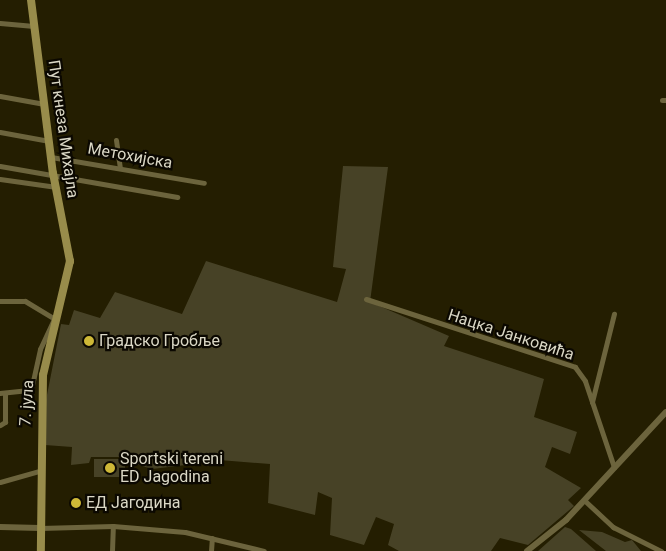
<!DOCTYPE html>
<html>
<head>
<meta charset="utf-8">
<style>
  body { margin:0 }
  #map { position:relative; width:666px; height:551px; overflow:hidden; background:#241e01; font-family:Roboto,sans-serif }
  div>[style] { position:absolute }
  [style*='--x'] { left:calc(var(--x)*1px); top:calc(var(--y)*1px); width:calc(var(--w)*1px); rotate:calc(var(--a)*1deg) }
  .green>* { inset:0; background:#474226; transform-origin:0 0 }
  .minor>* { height:5px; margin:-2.5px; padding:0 2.5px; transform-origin:2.5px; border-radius:2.5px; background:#6c643d }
  .tertiary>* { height:6px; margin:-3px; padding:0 3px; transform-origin:3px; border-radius:3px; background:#6c643d }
  .secondary>* { height:8px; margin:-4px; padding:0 4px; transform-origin:4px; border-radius:4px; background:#988c4b }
  .dots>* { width:14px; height:14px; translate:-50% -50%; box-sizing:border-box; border:2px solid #0b0801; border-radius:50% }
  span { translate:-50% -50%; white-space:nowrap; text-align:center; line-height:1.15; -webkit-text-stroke:4.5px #0b0801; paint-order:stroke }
  .street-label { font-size:16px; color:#dbd8c6 }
  .poi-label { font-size:16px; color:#dbd8c6 }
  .left { translate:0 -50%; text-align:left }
</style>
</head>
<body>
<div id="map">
  <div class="green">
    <div style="clip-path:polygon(343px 166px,388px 167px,370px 302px,449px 336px,444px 346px,544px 379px,534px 417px,577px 432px,570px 454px,552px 447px,545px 467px,581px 488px,568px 500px,574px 506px,528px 545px,500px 538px,491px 551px,399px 551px,388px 545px,394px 524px,376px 517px,364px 545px,330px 535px,332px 498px,318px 492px,315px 515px,268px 503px,270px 464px,195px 458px,194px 464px,152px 469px,129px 462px,128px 457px,91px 457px,89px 463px,71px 465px,72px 447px,45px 445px,44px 410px,61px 324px,69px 325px,74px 310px,100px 318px,115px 292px,182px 314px,206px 261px,337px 302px,346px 269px,333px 267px)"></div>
    <div style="left:94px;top:459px;width:31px;height:18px"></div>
    <div style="clip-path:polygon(565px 527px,571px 529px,596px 551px,538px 551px)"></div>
    <div style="clip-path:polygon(579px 530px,602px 532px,625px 542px,632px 540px,641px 551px,606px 551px)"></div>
  </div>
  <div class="minor">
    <div style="--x:0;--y:23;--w:34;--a:5"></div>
    <div style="--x:0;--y:96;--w:45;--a:10.3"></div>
    <div style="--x:662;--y:100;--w:4;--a:0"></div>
    <div style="--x:0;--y:132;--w:50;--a:10.4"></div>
    <div style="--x:116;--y:140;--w:27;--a:82"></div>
    <div style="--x:51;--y:157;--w:155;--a:9.6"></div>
    <div style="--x:0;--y:166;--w:180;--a:9.9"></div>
    <div style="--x:0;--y:179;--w:57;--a:8.1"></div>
    <div style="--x:366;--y:299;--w:220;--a:18"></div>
    <div style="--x:575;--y:367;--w:17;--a:54"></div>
    <div style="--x:585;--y:381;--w:91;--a:71.4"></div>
    <div style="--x:0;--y:301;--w:25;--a:0"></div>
    <div style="--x:25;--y:301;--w:35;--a:31"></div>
    <div style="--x:0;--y:393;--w:31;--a:-6"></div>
    <div style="--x:31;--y:390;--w:42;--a:-77.6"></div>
    <div style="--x:40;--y:349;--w:33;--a:-65"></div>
    <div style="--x:592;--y:402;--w:91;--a:-76"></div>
    <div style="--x:0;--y:425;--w:6;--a:-31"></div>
    <div style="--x:5;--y:422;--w:29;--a:-90"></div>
    <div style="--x:0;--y:482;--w:41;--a:-15.8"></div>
    <div style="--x:584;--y:500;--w:40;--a:43"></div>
    <div style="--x:613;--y:527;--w:54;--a:26.6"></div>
    <div style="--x:40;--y:528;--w:73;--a:-1.6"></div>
    <div style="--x:113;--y:526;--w:72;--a:4.8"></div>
    <div style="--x:185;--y:532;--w:81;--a:13.5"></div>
    <div style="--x:112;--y:551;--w:25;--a:-88"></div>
    <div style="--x:211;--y:551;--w:13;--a:-86"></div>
  </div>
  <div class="tertiary">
    <div style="--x:0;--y:527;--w:40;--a:1.4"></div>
    <div style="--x:527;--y:551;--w:50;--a:-38.5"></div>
    <div style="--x:566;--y:520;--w:147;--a:-47.2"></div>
  </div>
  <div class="secondary">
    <div style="--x:31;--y:0;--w:174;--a:82.8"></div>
    <div style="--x:53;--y:173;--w:90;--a:79.1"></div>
    <div style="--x:70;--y:261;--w:117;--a:103.3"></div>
    <div style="--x:43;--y:375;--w:176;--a:90.7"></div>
  </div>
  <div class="dots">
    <div style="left:89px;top:341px;background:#ceb837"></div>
    <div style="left:110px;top:468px;background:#ceb837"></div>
    <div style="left:76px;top:503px;background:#ceb837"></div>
  </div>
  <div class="street-label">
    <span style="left:63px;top:129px;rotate:82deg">Пут кнеза Михајла</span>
    <span style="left:130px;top:156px;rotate:10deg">Метохијска</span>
    <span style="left:511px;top:335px;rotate:18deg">Нацка Јанковића</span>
    <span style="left:27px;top:403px;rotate:-86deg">7. јула</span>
  </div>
  <div class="poi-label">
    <span class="left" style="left:99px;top:341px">Градско Гробље</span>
    <span class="left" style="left:120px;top:468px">Sportski tereni<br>ED Jagodina</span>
    <span class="left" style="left:86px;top:503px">ЕД Јагодина</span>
  </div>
</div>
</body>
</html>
